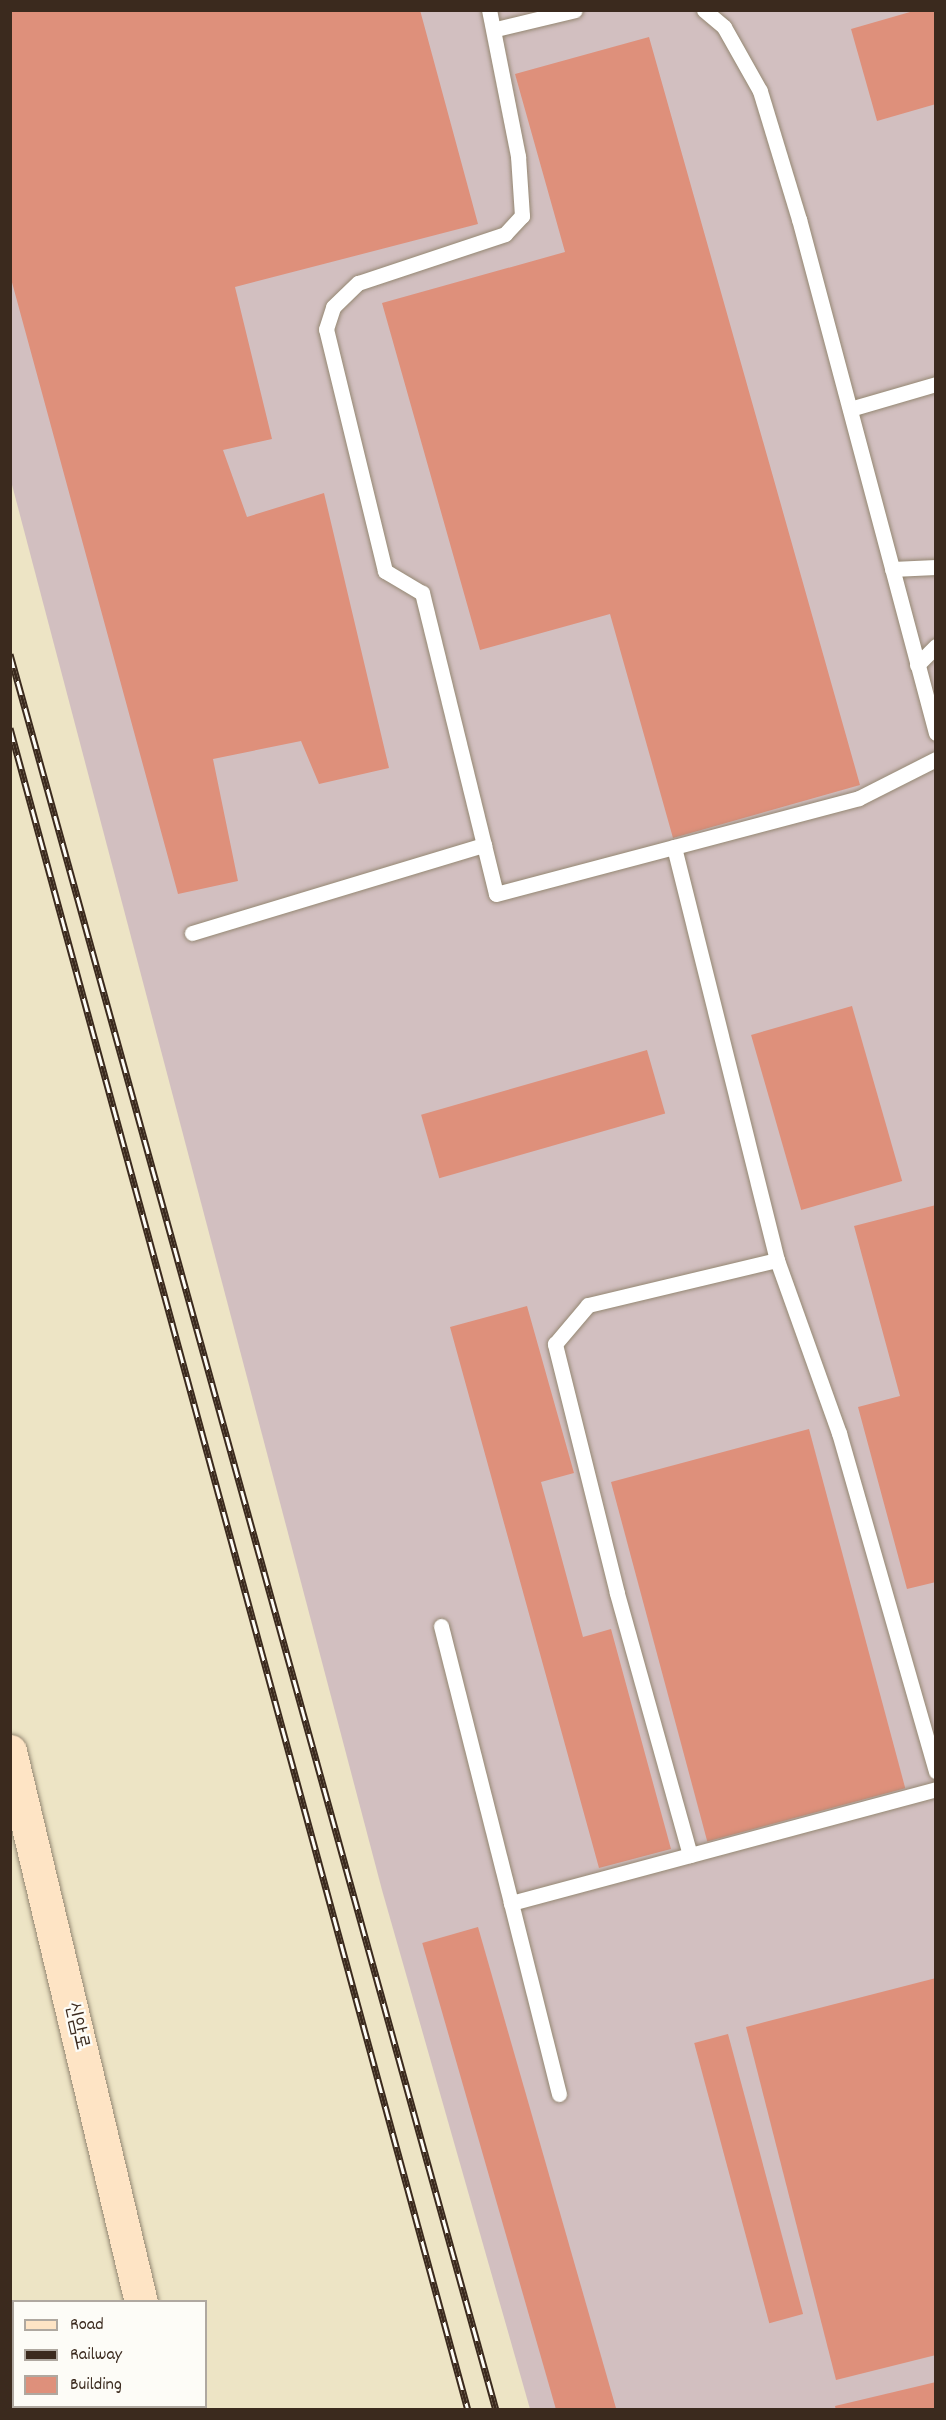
<!DOCTYPE html>
<html>
<head>
<meta charset="utf-8">
<style>
  body { margin:0 }
  #map { position:relative; width:946px; height:2420px; overflow:hidden; background:#ede4c5; font-family:Dekko,"Poor Story",sans-serif }
  div>[style] { position:absolute }
  [style*='--x'] { left:calc(var(--x)*1px); top:calc(var(--y)*1px); width:calc(var(--w)*1px); rotate:calc(var(--a)*1deg) }
  .industrial>* { inset:0; background:#d2bfc0 }
  .building>* { inset:0; background:#de907b; transform-origin:0 0 }
  .roads { filter:drop-shadow(0 0 2px #948772) drop-shadow(0 0 2px #948772) }
  .service>* { height:15px; margin:-7.5px; padding:0 7.5px; transform-origin:7.5px; border-radius:7.5px; background:#fff }
  .minor>* { height:32px; margin:-16px; padding:0 16px; transform-origin:16px; border-radius:16px; background:#fff }
  .secondary>* { height:33px; margin:-16.5px; padding:0 16.5px; transform-origin:16.5px; border-radius:16.5px; background:#fee4c5 }
  .rail>* { height:7px; margin-top:-3.5px; transform-origin:0; background:repeating-linear-gradient(90deg,#fdfcf7 0 14px,#3b2a1e 0 28px); box-sizing:border-box; border-block:2px solid #3b2a1e }
  span { translate:-50% -50%; white-space:nowrap; text-align:center; line-height:1.15; -webkit-text-stroke:4.5px #fdfcf7; paint-order:stroke }
  .street-label { font-size:20px; color:#3b2a1e }
  .frame { position:absolute; inset:0; border:12px solid #3b2a1e; pointer-events:none }
  .legend { position:absolute; left:12px; top:2300px; width:195px; height:108px; box-sizing:border-box; background:#fdfcf7; border:2px solid #afa8a0; margin:0; padding:8px 10px; list-style:none; font-size:18px; color:#3b2a1e }
  .legend li { display:flex; align-items:center; gap:12px; height:30px }
  .legend b { width:30px; border:2px solid #afa8a0 }
</style>
</head>
<body>
<div id="map">
  <div class="industrial">
    <div style="clip-path:polygon(10px 11px,935px 11px,935px 2409px,530px 2409px,382px 1890px,11px 481px)"></div>
  </div>
  <div class="building">
    <div style="clip-path:polygon(10px 10px,420px 10px,478px 224px,235px 287px,272px 439px,223px 450px,247px 517px,324px 493px,389px 768px,319px 784px,301px 741px,213px 759px,238px 881px,178px 894px,10px 275px)"></div>
    <div style="clip-path:polygon(917px 10px,936px 10px,936px 104px,877px 121px,851px 29px)"></div>
    <div style="clip-path:polygon(649px 37px,860px 785px,673px 838px,610px 614px,480px 650px,382px 303px,565px 252px,515px 74px)"></div>
    <div style="left:852px;top:1006px;width:182px;height:105px;rotate:74deg"></div>
    <div style="left:647px;top:1050px;width:66px;height:235px;rotate:74deg"></div>
    <div style="clip-path:polygon(936px 1205px,936px 1582px,907px 1589px,858px 1407px,900px 1396px,854px 1226px)"></div>
    <div style="clip-path:polygon(527px 1306px,574px 1473px,541px 1482px,583px 1637px,611px 1629px,671px 1849px,599px 1868px,450px 1327px)"></div>
    <div style="left:809px;top:1429px;width:372px;height:205px;rotate:75deg"></div>
    <div style="left:478px;top:1927px;width:501px;height:58px;rotate:74deg"></div>
    <div style="clip-path:polygon(936px 1978px,936px 2355px,836px 2380px,746px 2027px)"></div>
    <div style="left:728px;top:2034px;width:290px;height:35px;rotate:75deg"></div>
    <div style="clip-path:polygon(936px 2382px,936px 2410px,836px 2410px,835px 2406px)"></div>
  </div>
  <div class="roads">
    <div class="service">
      <div style="--x:704;--y:10;--w:26;--a:40"></div>
      <div style="--x:724;--y:27;--w:73;--a:60.6"></div>
      <div style="--x:760;--y:91;--w:134;--a:73.1"></div>
      <div style="--x:799;--y:219;--w:532;--a:75.08"></div>
      <div style="--x:496;--y:29;--w:81;--a:-13.5"></div>
      <div style="--x:850;--y:409;--w:90;--a:-16.2"></div>
      <div style="--x:892;--y:569;--w:44;--a:-2.6"></div>
      <div style="--x:917;--y:665;--w:27;--a:-45"></div>
      <div style="--x:484;--y:845;--w:50;--a:76.2"></div>
      <div style="--x:496;--y:894;--w:375;--a:-14.8"></div>
      <div style="--x:859;--y:798;--w:86;--a:-26.9"></div>
      <div style="--x:674;--y:847;--w:426;--a:76"></div>
      <div style="--x:777;--y:1260;--w:184;--a:70.3"></div>
      <div style="--x:839;--y:1433;--w:352;--a:74"></div>
      <div style="--x:192;--y:933;--w:305;--a:-16.8"></div>
      <div style="--x:484;--y:845;--w:260;--a:-103.8"></div>
      <div style="--x:422;--y:593;--w:43;--a:-149.3"></div>
      <div style="--x:385;--y:571;--w:249;--a:-103.7"></div>
      <div style="--x:326;--y:329;--w:23;--a:-72"></div>
      <div style="--x:333;--y:307;--w:35;--a:-44"></div>
      <div style="--x:358;--y:283;--w:155;--a:-18.4"></div>
      <div style="--x:505;--y:234;--w:25;--a:-47"></div>
      <div style="--x:522;--y:216;--w:60;--a:-93.8"></div>
      <div style="--x:518;--y:156;--w:149;--a:-101.2"></div>
      <div style="--x:441;--y:1626;--w:286;--a:75.8"></div>
      <div style="--x:690;--y:1855;--w:272;--a:-105.6"></div>
      <div style="--x:617;--y:1593;--w:257;--a:-104"></div>
      <div style="--x:555;--y:1344;--w:51;--a:-49.8"></div>
      <div style="--x:588;--y:1305;--w:194;--a:-13.4"></div>
      <div style="--x:559;--y:2094;--w:197;--a:-104.1"></div>
      <div style="--x:511;--y:1903;--w:440;--a:-15"></div>
    </div>
    <div class="minor">
      <div style="--x:18;--y:2410;--w:4;--a:-63"></div>
    </div>
    <div class="secondary">
      <div style="--x:10;--y:1751;--w:566;--a:76.63"></div>
      <div style="--x:166;--y:2406;--w:4;--a:90"></div>
    </div>
  </div>
  <div class="rail">
    <div style="--x:10;--y:654;--w:1822;--a:74.53"></div>
    <div style="--x:10;--y:728;--w:1743;--a:74.77"></div>
  </div>
  <div class="street-label">
    <span style="left:76px;top:2026px;rotate:77deg">신암로</span>
  </div>
  <div class="frame"></div>
  <ul class="legend">
  <li><b style="height:8px;background:#fee4c5"></b>Road</li>
  <li><b style="height:8px;background:#3b2a1e"></b>Railway</li>
  <li><b style="height:16px;background:#de907b"></b>Building</li>
  </ul>
</div>
</body>
</html>
